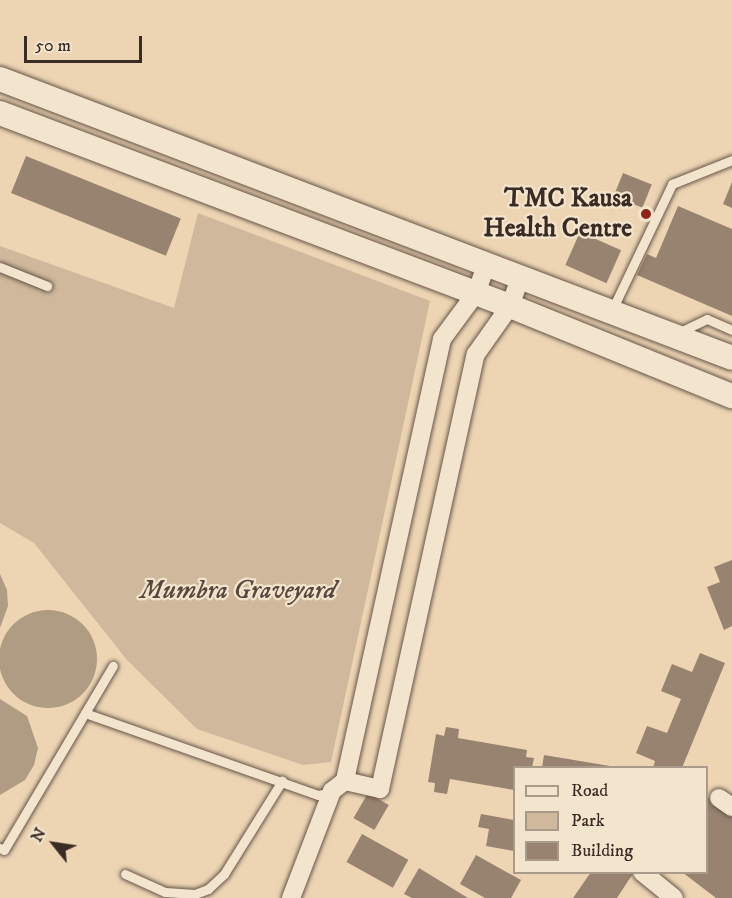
<!DOCTYPE html>
<html>
<head>
<meta charset="utf-8">
<style>
  body { margin:0 }
  #map { position:relative; width:732px; height:898px; overflow:hidden; background:#edd5b4; font-family:"IM FELL DW Pica",serif }
  div>[style] { position:absolute }
  [style*='--x'] { left:calc(var(--x)*1px); top:calc(var(--y)*1px); width:calc(var(--w)*1px); rotate:calc(var(--a)*1deg) }
  .green>* { inset:0; background:#cfb89c }
  .water>* { inset:0; background:#b09b83 }
  .round { border-radius:50% }
  .building>* { inset:0; background:#97836f; transform-origin:0 0 }
  .roads { filter:drop-shadow(0 0 2px #675649) drop-shadow(0 0 2px #675649) }
  .service>* { height:9px; margin:-4.5px; padding:0 4.5px; transform-origin:4.5px; border-radius:4.5px; background:#f3e4ce }
  .minor>* { height:18px; margin:-9px; padding:0 9px; transform-origin:9px; border-radius:9px; background:#f3e4ce }
  .tertiary>* { height:24px; margin:-12px; padding:0 12px; transform-origin:12px; border-radius:12px; background:#f3e4ce }
  .dots>* { width:16px; height:16px; translate:-50% -50%; box-sizing:border-box; border:3px solid #f3e4ce; border-radius:50% }
  span { translate:-50% -50%; white-space:nowrap; text-align:center; line-height:1.15; -webkit-text-stroke:4.5px #f3e4ce; paint-order:stroke }
  .poi-label { font-size:26px; color:#3a2b25; font-weight:700 }
  .right { translate:-100% -50%; text-align:right }
  .park-label { font-size:26px; color:#58473d; font-style:italic }
  .legend { position:absolute; left:513px; top:766px; width:195px; height:108px; box-sizing:border-box; background:#f3e4ce; border:2px solid #a99a8a; margin:0; padding:8px 10px; list-style:none; font-size:18px; color:#3a2b25 }
  .legend li { display:flex; align-items:center; gap:12px; height:30px }
  .legend b { width:30px; border:2px solid #a99a8a }
  .north { position:absolute; left:24px; top:814px; width:60px; height:60px; -webkit-text-stroke:4px #f3e4ce; paint-order:stroke; rotate:300deg; font-size:16px; font-weight:700; line-height:24px; text-align:center; color:#3a2b25 }
  .north::after { content:''; display:block; margin:auto; width:21px; height:27px; background:#3a2b25; clip-path:polygon(50% 0,100% 100%,50% 72%,0 100%) }
  .scale { position:absolute; left:24px; top:36px; width:118px; height:27px; box-sizing:border-box; border:3px solid #3a2b25; border-top:0; padding-left:8px; font-size:18px; line-height:21px; white-space:nowrap; color:#3a2b25; -webkit-text-stroke:4px #f3e4ce; paint-order:stroke }
</style>
</head>
<body>
<div id="map">
  <div class="green">
    <div style="clip-path:polygon(198px 213px,430px 301px,331px 762px,303px 765px,197px 729px,127px 660px,34px 543px,0 523px,0 246px,174px 308px)"></div>
  </div>
  <div class="water">
    <div style="clip-path:polygon(0 574px,7px 590px,8px 606px,0 628px)"></div>
    <div class="round" style="left:-1px;top:610px;width:98px;height:98px"></div>
    <div style="clip-path:polygon(0 699px,27px 716px,38px 748px,34px 765px,25px 780px,0 795px)"></div>
  </div>
  <div class="building">
    <div style="left:26px;top:156px;width:167px;height:40px;rotate:22deg"></div>
    <div style="left:623px;top:173px;width:31px;height:25px;rotate:22deg"></div>
    <div style="clip-path:polygon(732px 182px,732px 208px,723px 204px)"></div>
    <div style="clip-path:polygon(678px 206px,732px 229px,732px 316px,637px 275px,647px 254px,656px 258px)"></div>
    <div style="left:580px;top:232px;width:45px;height:36px;rotate:24deg"></div>
    <div style="clip-path:polygon(732px 560px,732px 626px,724px 630px,707px 587px,720px 582px,714px 567px)"></div>
    <div style="clip-path:polygon(700px 653px,725px 663px,682px 768px,653px 768px,655px 761px,636px 753px,647px 726px,667px 733px,681px 699px,661px 691px,672px 664px,692px 672px)"></div>
    <div style="clip-path:polygon(446px 727px,459px 729px,458px 738px,527px 750px,526px 757px,534px 758px,532px 768px,514px 768px,514px 790px,450px 779px,447px 794px,434px 792px,435px 783px,428px 782px,436px 734px,444px 736px)"></div>
    <div style="clip-path:polygon(544px 755px,610px 766px,610px 768px,542px 768px)"></div>
    <div style="left:368px;top:793px;width:24px;height:29px;rotate:30deg"></div>
    <div style="clip-path:polygon(706px 796px,732px 815px,732px 898px,716px 898px,682px 872px,706px 872px)"></div>
    <div style="clip-path:polygon(481px 814px,514px 820px,514px 851px,486px 846px,489px 829px,478px 827px)"></div>
    <div style="left:362px;top:834px;width:53px;height:32px;rotate:29deg"></div>
    <div style="clip-path:polygon(476px 855px,521px 880px,511px 898px,485px 898px,460px 884px)"></div>
    <div style="clip-path:polygon(419px 868px,468px 898px,412px 898px,404px 894px)"></div>
    <div style="clip-path:polygon(591px 872px,634px 872px,617px 898px,573px 898px)"></div>
  </div>
  <div class="roads">
    <div class="service">
      <div style="--x:0;--y:267;--w:51;--a:22"></div>
      <div style="--x:612;--y:310;--w:140;--a:-64.5"></div>
      <div style="--x:672;--y:184;--w:65;--a:-21.8"></div>
      <div style="--x:678;--y:333;--w:32;--a:-26"></div>
      <div style="--x:707;--y:319;--w:27;--a:24"></div>
      <div style="--x:85;--y:713;--w:247;--a:19.4"></div>
      <div style="--x:318;--y:795;--w:14;--a:-12"></div>
      <div style="--x:0;--y:848;--w:4;--a:27"></div>
      <div style="--x:4;--y:850;--w:214;--a:-59.4"></div>
      <div style="--x:125;--y:874;--w:44;--a:24.2"></div>
      <div style="--x:165;--y:892;--w:30;--a:4"></div>
      <div style="--x:195;--y:894;--w:14;--a:-21"></div>
      <div style="--x:208;--y:889;--w:22;--a:-43"></div>
      <div style="--x:224;--y:874;--w:110;--a:-58.1"></div>
    </div>
    <div class="minor">
      <div style="--x:487;--y:263;--w:32;--a:110"></div>
      <div style="--x:476;--y:293;--w:57;--a:126.5"></div>
      <div style="--x:442;--y:339;--w:453;--a:102.4"></div>
      <div style="--x:345;--y:781;--w:36;--a:13"></div>
      <div style="--x:380;--y:789;--w:445;--a:-77.6"></div>
      <div style="--x:476;--y:354;--w:59;--a:-54.7"></div>
      <div style="--x:510;--y:306;--w:32;--a:-70"></div>
      <div style="--x:719;--y:798;--w:16;--a:35"></div>
      <div style="--x:642;--y:872;--w:41;--a:39.1"></div>
      <div style="--x:291;--y:898;--w:115;--a:-69"></div>
      <div style="--x:332;--y:791;--w:16;--a:-38"></div>
    </div>
    <div class="tertiary">
      <div style="--x:0;--y:79;--w:783;--a:20.86"></div>
      <div style="--x:0;--y:113;--w:545;--a:20.73"></div>
      <div style="--x:510;--y:306;--w:240;--a:22.1"></div>
    </div>
  </div>
  <div class="dots">
    <div style="left:646px;top:214px;background:#8f2418"></div>
  </div>
  <div class="poi-label">
    <span class="right" style="left:632px;top:214px">TMC Kausa<br>Health Centre</span>
  </div>
  <div class="park-label">
    <span style="left:238px;top:591px">Mumbra Graveyard</span>
  </div>
  <ul class="legend">
  <li><b style="height:8px;background:#f3e4ce"></b>Road</li>
  <li><b style="height:16px;background:#cfb89c"></b>Park</li>
  <li><b style="height:16px;background:#97836f"></b>Building</li>
  </ul>
  <div class="north">N</div>
  <div class="scale">50 m</div>
</div>
</body>
</html>
